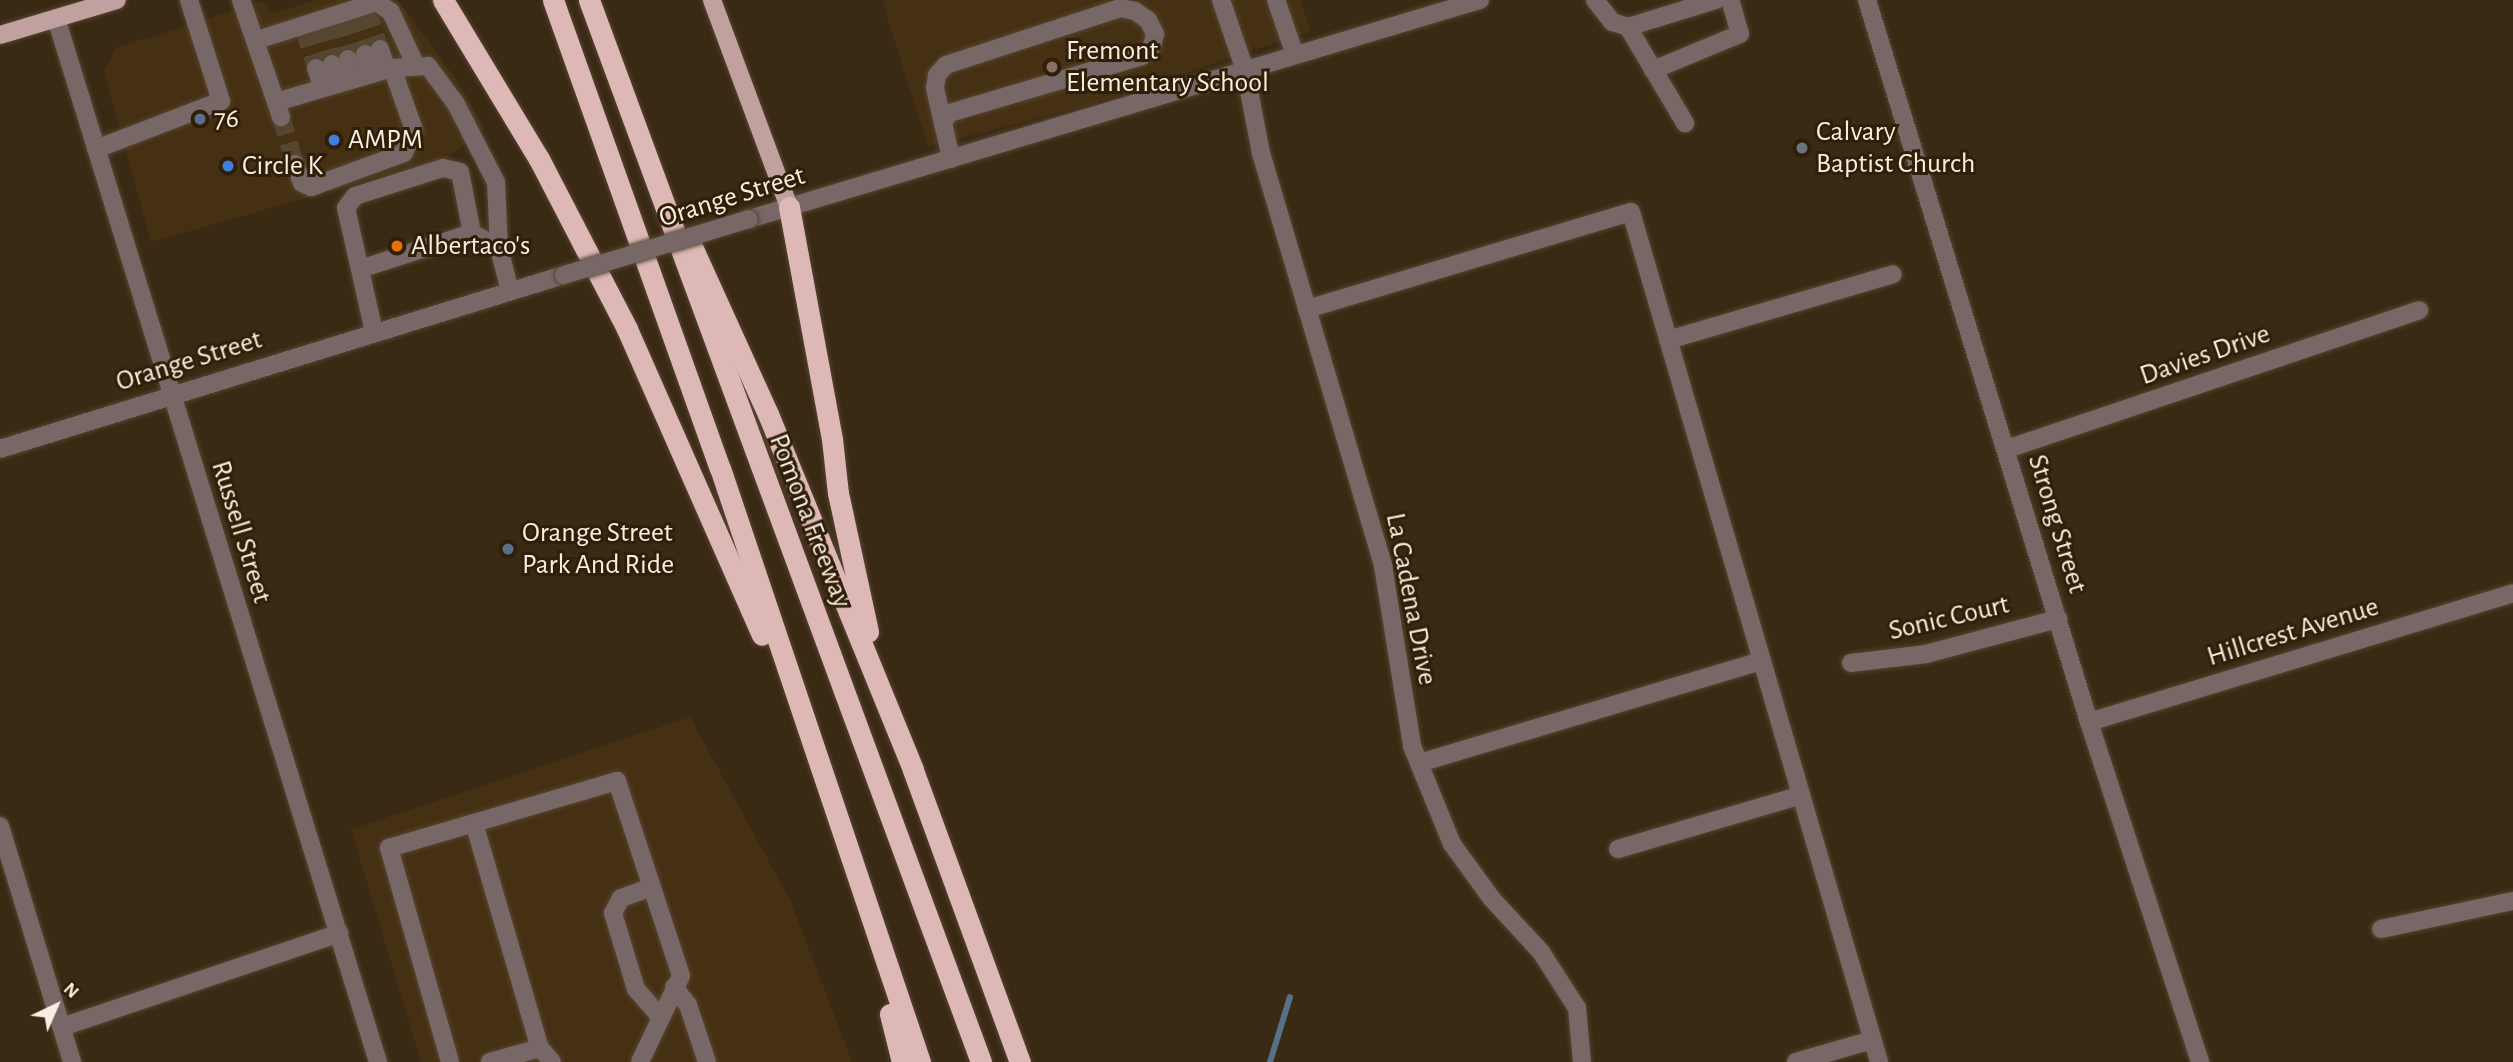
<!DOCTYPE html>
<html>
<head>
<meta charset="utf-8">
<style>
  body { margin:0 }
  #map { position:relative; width:2513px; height:1062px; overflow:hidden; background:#3a2913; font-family:"Alegreya Sans",sans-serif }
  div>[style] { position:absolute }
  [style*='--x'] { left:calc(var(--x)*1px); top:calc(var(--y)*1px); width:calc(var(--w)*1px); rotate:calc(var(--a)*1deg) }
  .built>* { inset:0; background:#463013 }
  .stream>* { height:6px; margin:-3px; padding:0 3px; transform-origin:3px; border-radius:3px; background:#577189 }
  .minor-tunnel>* { height:18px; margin-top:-9px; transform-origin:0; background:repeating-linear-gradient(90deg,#574732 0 18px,transparent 0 27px) }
  .roads { filter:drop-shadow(0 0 2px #554530) drop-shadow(0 0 2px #554530) }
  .minor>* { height:18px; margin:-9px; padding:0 9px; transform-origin:9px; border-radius:9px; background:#776767 }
  .major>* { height:18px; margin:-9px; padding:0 9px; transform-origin:9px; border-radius:9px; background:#c1a1a0 }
  .highway>* { height:21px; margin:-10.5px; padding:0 10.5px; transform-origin:10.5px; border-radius:10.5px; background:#deb8b6 }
  .bridges { filter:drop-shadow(0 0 2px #554530) drop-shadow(0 0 2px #554530) }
  .minor-bridge>* { height:18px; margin:-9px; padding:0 9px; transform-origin:9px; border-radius:9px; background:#776767 }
  .dots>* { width:19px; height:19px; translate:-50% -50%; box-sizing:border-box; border:4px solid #301f08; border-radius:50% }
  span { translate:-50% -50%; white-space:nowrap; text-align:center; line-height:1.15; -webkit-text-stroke:6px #301f08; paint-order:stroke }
  .poi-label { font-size:28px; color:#faeee1 }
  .left { translate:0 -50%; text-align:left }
  .street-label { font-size:28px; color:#faeee1 }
  .north { position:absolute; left:21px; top:971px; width:70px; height:70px; -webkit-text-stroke:5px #301f08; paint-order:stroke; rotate:44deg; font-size:19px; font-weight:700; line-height:28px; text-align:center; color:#faeee1 }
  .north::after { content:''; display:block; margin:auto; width:24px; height:32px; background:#faeee1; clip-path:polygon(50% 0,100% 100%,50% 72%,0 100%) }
</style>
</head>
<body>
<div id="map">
  <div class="built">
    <div style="clip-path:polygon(317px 0,398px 0,454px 76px,485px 129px,447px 158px,151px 242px,104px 71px,116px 48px,262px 1px,272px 13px)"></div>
    <div style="clip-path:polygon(882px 0,1300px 0,1311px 31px,1092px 104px,928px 147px)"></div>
    <div style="clip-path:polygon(690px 717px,791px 902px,852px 1062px,421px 1062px,351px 829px)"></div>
  </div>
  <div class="stream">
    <div style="--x:1270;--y:1062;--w:68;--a:-72.9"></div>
  </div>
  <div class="minor-tunnel">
    <div style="--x:367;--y:10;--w:41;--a:71.6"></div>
    <div style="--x:352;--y:15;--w:41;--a:71.6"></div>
    <div style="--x:336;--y:20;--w:41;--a:72.9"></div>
    <div style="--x:320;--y:24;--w:42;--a:73.3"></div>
    <div style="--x:304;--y:29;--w:41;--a:72.9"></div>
    <div style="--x:281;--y:117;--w:49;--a:73.4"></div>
  </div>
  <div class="roads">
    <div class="minor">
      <div style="--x:241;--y:0;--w:124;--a:71.1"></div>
      <div style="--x:1221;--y:0;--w:74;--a:71.1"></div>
      <div style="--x:1245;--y:70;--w:85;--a:79.1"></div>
      <div style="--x:1261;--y:153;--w:431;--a:73.5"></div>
      <div style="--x:1383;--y:566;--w:182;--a:80.8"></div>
      <div style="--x:1412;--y:746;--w:106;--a:67.8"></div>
      <div style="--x:1452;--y:844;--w:68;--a:54"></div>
      <div style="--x:1492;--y:899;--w:72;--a:47.2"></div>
      <div style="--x:1541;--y:952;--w:67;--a:57.3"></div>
      <div style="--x:1577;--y:1008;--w:54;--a:84.7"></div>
      <div style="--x:1276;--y:0;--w:58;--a:70.9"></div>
      <div style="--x:1595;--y:0;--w:28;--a:52"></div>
      <div style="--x:1612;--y:22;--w:17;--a:17"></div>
      <div style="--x:1628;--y:27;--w:112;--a:59.3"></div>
      <div style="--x:1867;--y:0;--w:755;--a:72.91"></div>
      <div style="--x:2089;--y:722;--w:358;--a:71.9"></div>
      <div style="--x:56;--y:18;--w:1093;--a:72.86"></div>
      <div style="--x:1628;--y:27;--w:92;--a:-17.1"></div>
      <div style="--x:257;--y:40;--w:126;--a:-17.6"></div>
      <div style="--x:377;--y:2;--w:17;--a:36"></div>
      <div style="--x:391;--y:12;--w:57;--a:65.2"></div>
      <div style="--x:380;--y:49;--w:22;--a:72"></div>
      <div style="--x:365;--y:54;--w:21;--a:73"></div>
      <div style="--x:348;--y:59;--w:21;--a:71"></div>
      <div style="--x:332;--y:64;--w:21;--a:71"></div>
      <div style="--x:316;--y:68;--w:21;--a:71"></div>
      <div style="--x:1653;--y:70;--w:94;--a:-22.5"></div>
      <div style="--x:1740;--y:34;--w:35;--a:-106"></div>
      <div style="--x:276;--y:102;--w:121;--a:-16.3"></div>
      <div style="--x:943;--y:123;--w:36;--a:-103"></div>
      <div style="--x:935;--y:88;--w:13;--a:-81"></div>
      <div style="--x:937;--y:75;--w:13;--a:-48"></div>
      <div style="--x:946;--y:65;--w:183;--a:-18.1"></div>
      <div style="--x:1120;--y:8;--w:15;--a:11"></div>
      <div style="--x:1135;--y:11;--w:16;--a:35"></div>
      <div style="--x:1148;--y:20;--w:16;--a:63"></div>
      <div style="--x:1155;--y:34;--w:12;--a:104"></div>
      <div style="--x:1152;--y:46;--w:14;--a:135"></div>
      <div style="--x:1142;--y:56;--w:201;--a:163.5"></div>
      <div style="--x:949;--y:113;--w:12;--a:121"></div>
      <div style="--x:943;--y:123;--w:37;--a:77"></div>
      <div style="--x:96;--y:149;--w:134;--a:-21"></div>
      <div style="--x:221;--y:101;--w:106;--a:-107.6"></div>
      <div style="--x:295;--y:164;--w:20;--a:70"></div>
      <div style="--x:302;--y:183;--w:10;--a:24"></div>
      <div style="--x:311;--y:187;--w:99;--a:-20.1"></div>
      <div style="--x:404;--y:153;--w:25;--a:-67"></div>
      <div style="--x:414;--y:130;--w:66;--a:-109.5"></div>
      <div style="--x:392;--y:68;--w:36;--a:-3"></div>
      <div style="--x:428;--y:66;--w:47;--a:53.6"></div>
      <div style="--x:456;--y:104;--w:88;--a:62.9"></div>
      <div style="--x:496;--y:182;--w:66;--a:87.4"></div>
      <div style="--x:499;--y:248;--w:44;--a:75.7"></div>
      <div style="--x:749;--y:219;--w:763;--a:-16.68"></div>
      <div style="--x:360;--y:269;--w:118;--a:-17.8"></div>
      <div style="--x:472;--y:233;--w:31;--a:29"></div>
      <div style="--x:1307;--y:309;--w:338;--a:-16.7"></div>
      <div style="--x:1631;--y:212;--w:885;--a:73.73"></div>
      <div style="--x:374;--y:332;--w:127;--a:-102.7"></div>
      <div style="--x:346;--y:208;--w:15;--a:-53"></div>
      <div style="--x:355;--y:196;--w:92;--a:-17.7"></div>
      <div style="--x:443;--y:168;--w:17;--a:13"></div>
      <div style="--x:460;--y:172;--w:62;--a:78.9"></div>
      <div style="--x:1668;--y:340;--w:234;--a:-16.3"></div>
      <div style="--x:0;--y:449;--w:590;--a:-17.15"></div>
      <div style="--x:2007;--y:449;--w:435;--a:-18.6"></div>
      <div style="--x:1851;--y:663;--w:76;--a:-6.8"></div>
      <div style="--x:1926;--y:654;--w:137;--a:-14.9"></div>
      <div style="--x:2089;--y:722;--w:443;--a:-16.9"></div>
      <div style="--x:1419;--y:763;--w:358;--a:-16.6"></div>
      <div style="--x:474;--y:823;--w:234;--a:73.7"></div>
      <div style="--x:540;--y:1048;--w:52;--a:164.4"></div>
      <div style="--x:0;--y:826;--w:247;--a:73"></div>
      <div style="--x:1618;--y:849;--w:191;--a:-16.4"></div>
      <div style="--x:649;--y:888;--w:30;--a:160"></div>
      <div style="--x:621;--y:898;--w:17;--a:118"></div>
      <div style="--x:613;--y:913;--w:79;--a:73.2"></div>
      <div style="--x:636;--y:989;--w:35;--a:49"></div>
      <div style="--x:2381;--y:929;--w:135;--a:-12"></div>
      <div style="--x:674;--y:987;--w:23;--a:52"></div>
      <div style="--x:688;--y:1005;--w:60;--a:71.6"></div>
      <div style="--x:62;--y:1027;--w:293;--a:-18.7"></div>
      <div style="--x:540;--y:1048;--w:18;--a:49"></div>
      <div style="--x:450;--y:1062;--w:223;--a:-105.9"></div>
      <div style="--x:389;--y:848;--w:238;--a:-16.4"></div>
      <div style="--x:617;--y:781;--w:205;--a:71.8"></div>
      <div style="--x:681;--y:976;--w:95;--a:115.5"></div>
      <div style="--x:1796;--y:1062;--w:79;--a:-16.1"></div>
    </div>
    <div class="major">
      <div style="--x:712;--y:0;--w:221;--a:69.6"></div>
      <div style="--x:0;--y:35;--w:122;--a:-16.7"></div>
    </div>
    <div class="highway">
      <div style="--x:443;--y:0;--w:186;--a:58.9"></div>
      <div style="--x:539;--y:159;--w:191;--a:62.6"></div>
      <div style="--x:627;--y:329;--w:334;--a:66.2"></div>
      <div style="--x:553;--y:0;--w:497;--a:70.4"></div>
      <div style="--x:720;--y:468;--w:627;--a:71.39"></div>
      <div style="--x:589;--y:0;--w:1132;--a:69.74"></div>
      <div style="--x:789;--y:207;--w:236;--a:79.5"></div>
      <div style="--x:832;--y:439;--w:54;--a:83.7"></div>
      <div style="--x:838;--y:493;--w:142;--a:77.8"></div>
      <div style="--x:689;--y:240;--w:191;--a:65.6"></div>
      <div style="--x:768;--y:414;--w:384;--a:67.8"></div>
      <div style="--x:913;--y:770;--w:311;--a:69.9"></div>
      <div style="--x:890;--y:1014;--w:49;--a:76"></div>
    </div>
  </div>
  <div class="bridges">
    <div class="minor-bridge">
      <div style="--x:564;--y:275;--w:193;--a:-16.8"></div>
    </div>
  </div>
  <div class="dots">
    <div style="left:1052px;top:67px;background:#8d6e63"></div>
    <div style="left:200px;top:119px;background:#5c6f8a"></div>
    <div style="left:334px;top:140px;background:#3f7fe0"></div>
    <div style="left:1802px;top:148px;background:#6b7280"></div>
    <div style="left:228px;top:166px;background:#3f7fe0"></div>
    <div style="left:397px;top:246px;background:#e8710a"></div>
    <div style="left:508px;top:549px;background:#5c6f8a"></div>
  </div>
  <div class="poi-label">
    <span class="left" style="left:1066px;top:67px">Fremont<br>Elementary School</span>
    <span class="left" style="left:214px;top:119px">76</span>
    <span class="left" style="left:1816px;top:148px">Calvary<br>Baptist Church</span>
    <span class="left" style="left:348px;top:140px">AMPM</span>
    <span class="left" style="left:242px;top:166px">Circle K</span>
    <span class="left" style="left:411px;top:246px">Albertaco's</span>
    <span class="left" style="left:522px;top:549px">Orange Street<br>Park And Ride</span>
  </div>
  <div class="street-label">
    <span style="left:732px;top:197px;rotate:-17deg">Orange Street</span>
    <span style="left:2205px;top:355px;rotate:-19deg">Davies Drive</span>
    <span style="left:189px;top:361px;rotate:-17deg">Orange Street</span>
    <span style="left:810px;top:521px;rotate:69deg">Pomona Freeway</span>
    <span style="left:2057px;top:524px;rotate:73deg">Strong Street</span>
    <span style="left:241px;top:532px;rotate:73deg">Russell Street</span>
    <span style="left:1411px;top:599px;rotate:79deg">La Cadena Drive</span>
    <span style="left:1949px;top:618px;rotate:-13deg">Sonic Court</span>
    <span style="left:2293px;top:632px;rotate:-17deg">Hillcrest Avenue</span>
  </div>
  <div class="north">N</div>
</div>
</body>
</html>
